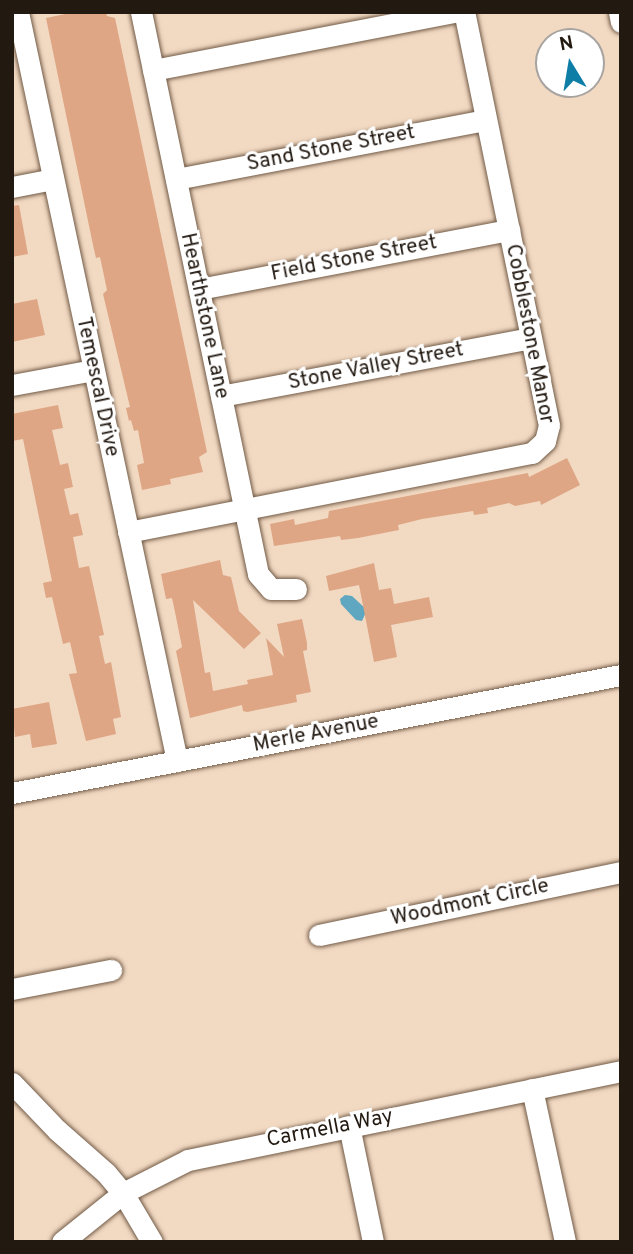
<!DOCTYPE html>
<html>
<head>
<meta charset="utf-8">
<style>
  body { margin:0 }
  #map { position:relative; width:633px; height:1254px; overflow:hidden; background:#f2d9c2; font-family:Overpass,sans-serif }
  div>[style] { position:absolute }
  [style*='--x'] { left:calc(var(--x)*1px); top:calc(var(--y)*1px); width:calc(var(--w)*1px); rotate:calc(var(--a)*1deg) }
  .water>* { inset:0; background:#5fa6c0 }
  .building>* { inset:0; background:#dea685 }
  .roads { filter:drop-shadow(0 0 2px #715b47) drop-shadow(0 0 2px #715b47) }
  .minor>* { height:21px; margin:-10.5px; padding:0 10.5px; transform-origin:10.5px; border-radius:10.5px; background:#fff }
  span { translate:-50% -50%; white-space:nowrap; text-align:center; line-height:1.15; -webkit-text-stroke:6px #fff; paint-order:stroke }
  .street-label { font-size:21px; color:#221911 }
  .frame { position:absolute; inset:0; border:14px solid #221911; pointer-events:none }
  .north { position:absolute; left:535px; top:28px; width:70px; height:70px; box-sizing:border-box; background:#fff; border:2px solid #a7a3a0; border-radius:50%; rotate:349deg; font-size:19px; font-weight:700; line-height:28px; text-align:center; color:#221911 }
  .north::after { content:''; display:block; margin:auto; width:24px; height:32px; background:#0f7ea7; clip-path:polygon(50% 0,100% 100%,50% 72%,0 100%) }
</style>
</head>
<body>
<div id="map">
  <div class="water">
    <div style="clip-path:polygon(345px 595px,352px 596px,367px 610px,362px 621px,356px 620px,341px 604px,340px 599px)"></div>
  </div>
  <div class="building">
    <div style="clip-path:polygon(75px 12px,106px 12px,107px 16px,115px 18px,207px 452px,199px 457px,203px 472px,170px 479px,171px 484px,142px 490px,137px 465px,144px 463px,138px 430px,134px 431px,131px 420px,129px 421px,126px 408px,130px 407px,103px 294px,107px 290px,100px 257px,96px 258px,93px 245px,46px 18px)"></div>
    <div style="clip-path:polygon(19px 205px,28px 254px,12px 257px,12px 206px)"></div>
    <div style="clip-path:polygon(37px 299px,45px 335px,12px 342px,12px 304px)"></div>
    <div style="clip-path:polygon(58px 405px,63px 428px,52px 430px,60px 465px,68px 463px,73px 487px,64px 489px,70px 515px,78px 513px,83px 535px,73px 537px,79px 568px,89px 566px,104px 635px,99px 636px,105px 664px,111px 662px,121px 717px,113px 719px,116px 734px,86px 741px,69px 674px,77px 673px,70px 642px,63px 644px,52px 597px,46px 598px,43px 583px,52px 581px,23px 439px,12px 441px,12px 414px)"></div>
    <div style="clip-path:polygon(567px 458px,580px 485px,541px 505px,540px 501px,515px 506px,509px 503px,487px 508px,488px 513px,474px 515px,473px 511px,422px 519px,398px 525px,399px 530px,358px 538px,341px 540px,340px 536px,274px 546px,270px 524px,294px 519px,295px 525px,328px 518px,329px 511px,528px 473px,529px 477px)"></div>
    <div style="clip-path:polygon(220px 560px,223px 575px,231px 577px,239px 611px,261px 633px,244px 649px,193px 600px,205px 673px,210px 672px,213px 691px,248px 684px,247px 680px,273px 675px,266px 638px,284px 657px,277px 624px,302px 619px,307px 643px,307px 650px,303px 651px,311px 692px,296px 695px,297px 702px,247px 712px,243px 711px,242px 705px,190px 718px,176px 651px,182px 647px,175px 612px,172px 598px,166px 599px,161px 574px)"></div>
    <div style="clip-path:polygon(374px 563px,379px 590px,391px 588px,394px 604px,429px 597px,433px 617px,391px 625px,397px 657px,374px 662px,359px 585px,329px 591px,326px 576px)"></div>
    <div style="clip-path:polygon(49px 702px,57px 744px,32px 748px,30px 734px,15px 737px,12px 709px)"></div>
  </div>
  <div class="roads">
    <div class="minor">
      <div style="--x:18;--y:12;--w:766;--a:78.01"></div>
      <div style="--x:141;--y:12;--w:574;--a:78.24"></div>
      <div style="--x:258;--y:574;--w:20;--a:49"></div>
      <div style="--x:271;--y:589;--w:25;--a:0"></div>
      <div style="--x:619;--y:12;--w:10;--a:79"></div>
      <div style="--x:153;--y:70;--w:308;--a:-10.9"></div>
      <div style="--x:176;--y:179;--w:315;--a:-10.8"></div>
      <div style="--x:12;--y:187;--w:42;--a:-11"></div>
      <div style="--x:199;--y:289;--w:316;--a:-10.8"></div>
      <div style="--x:12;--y:385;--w:82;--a:-10.5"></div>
      <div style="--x:221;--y:396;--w:315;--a:-10.6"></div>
      <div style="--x:128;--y:532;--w:412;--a:-11.1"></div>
      <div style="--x:532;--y:453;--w:18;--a:-43"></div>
      <div style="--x:545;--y:441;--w:16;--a:-76"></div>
      <div style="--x:549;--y:425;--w:422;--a:-101.6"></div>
      <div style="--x:12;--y:793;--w:620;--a:-10.97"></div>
      <div style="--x:319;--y:935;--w:309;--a:-11.8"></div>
      <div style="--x:12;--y:989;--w:101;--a:-10.9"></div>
      <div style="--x:12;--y:1083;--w:65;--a:46.2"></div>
      <div style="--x:57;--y:1130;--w:65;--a:41.3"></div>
      <div style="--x:106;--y:1173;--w:26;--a:50"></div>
      <div style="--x:123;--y:1193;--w:57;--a:59.4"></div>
      <div style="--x:532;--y:1089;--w:157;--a:77.8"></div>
      <div style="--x:349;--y:1126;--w:118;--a:78.3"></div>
      <div style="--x:62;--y:1242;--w:78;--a:-38.8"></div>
      <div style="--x:123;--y:1193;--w:73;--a:-26.9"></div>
      <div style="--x:188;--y:1160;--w:442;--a:-11.6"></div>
    </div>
  </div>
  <div class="street-label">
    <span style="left:331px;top:149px;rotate:-11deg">Sand Stone Street</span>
    <span style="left:354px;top:259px;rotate:-11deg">Field Stone Street</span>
    <span style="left:204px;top:316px;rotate:78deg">Hearthstone Lane</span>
    <span style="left:529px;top:334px;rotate:79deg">Cobblestone Manor</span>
    <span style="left:376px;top:367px;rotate:-11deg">Stone Valley Street</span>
    <span style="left:97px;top:387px;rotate:78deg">Temescal Drive</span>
    <span style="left:316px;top:734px;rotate:-11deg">Merle Avenue</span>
    <span style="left:470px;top:903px;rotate:-12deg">Woodmont Circle</span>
    <span style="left:330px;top:1129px;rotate:-11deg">Carmella Way</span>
  </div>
  <div class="frame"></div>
  <div class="north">N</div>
</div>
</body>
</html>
